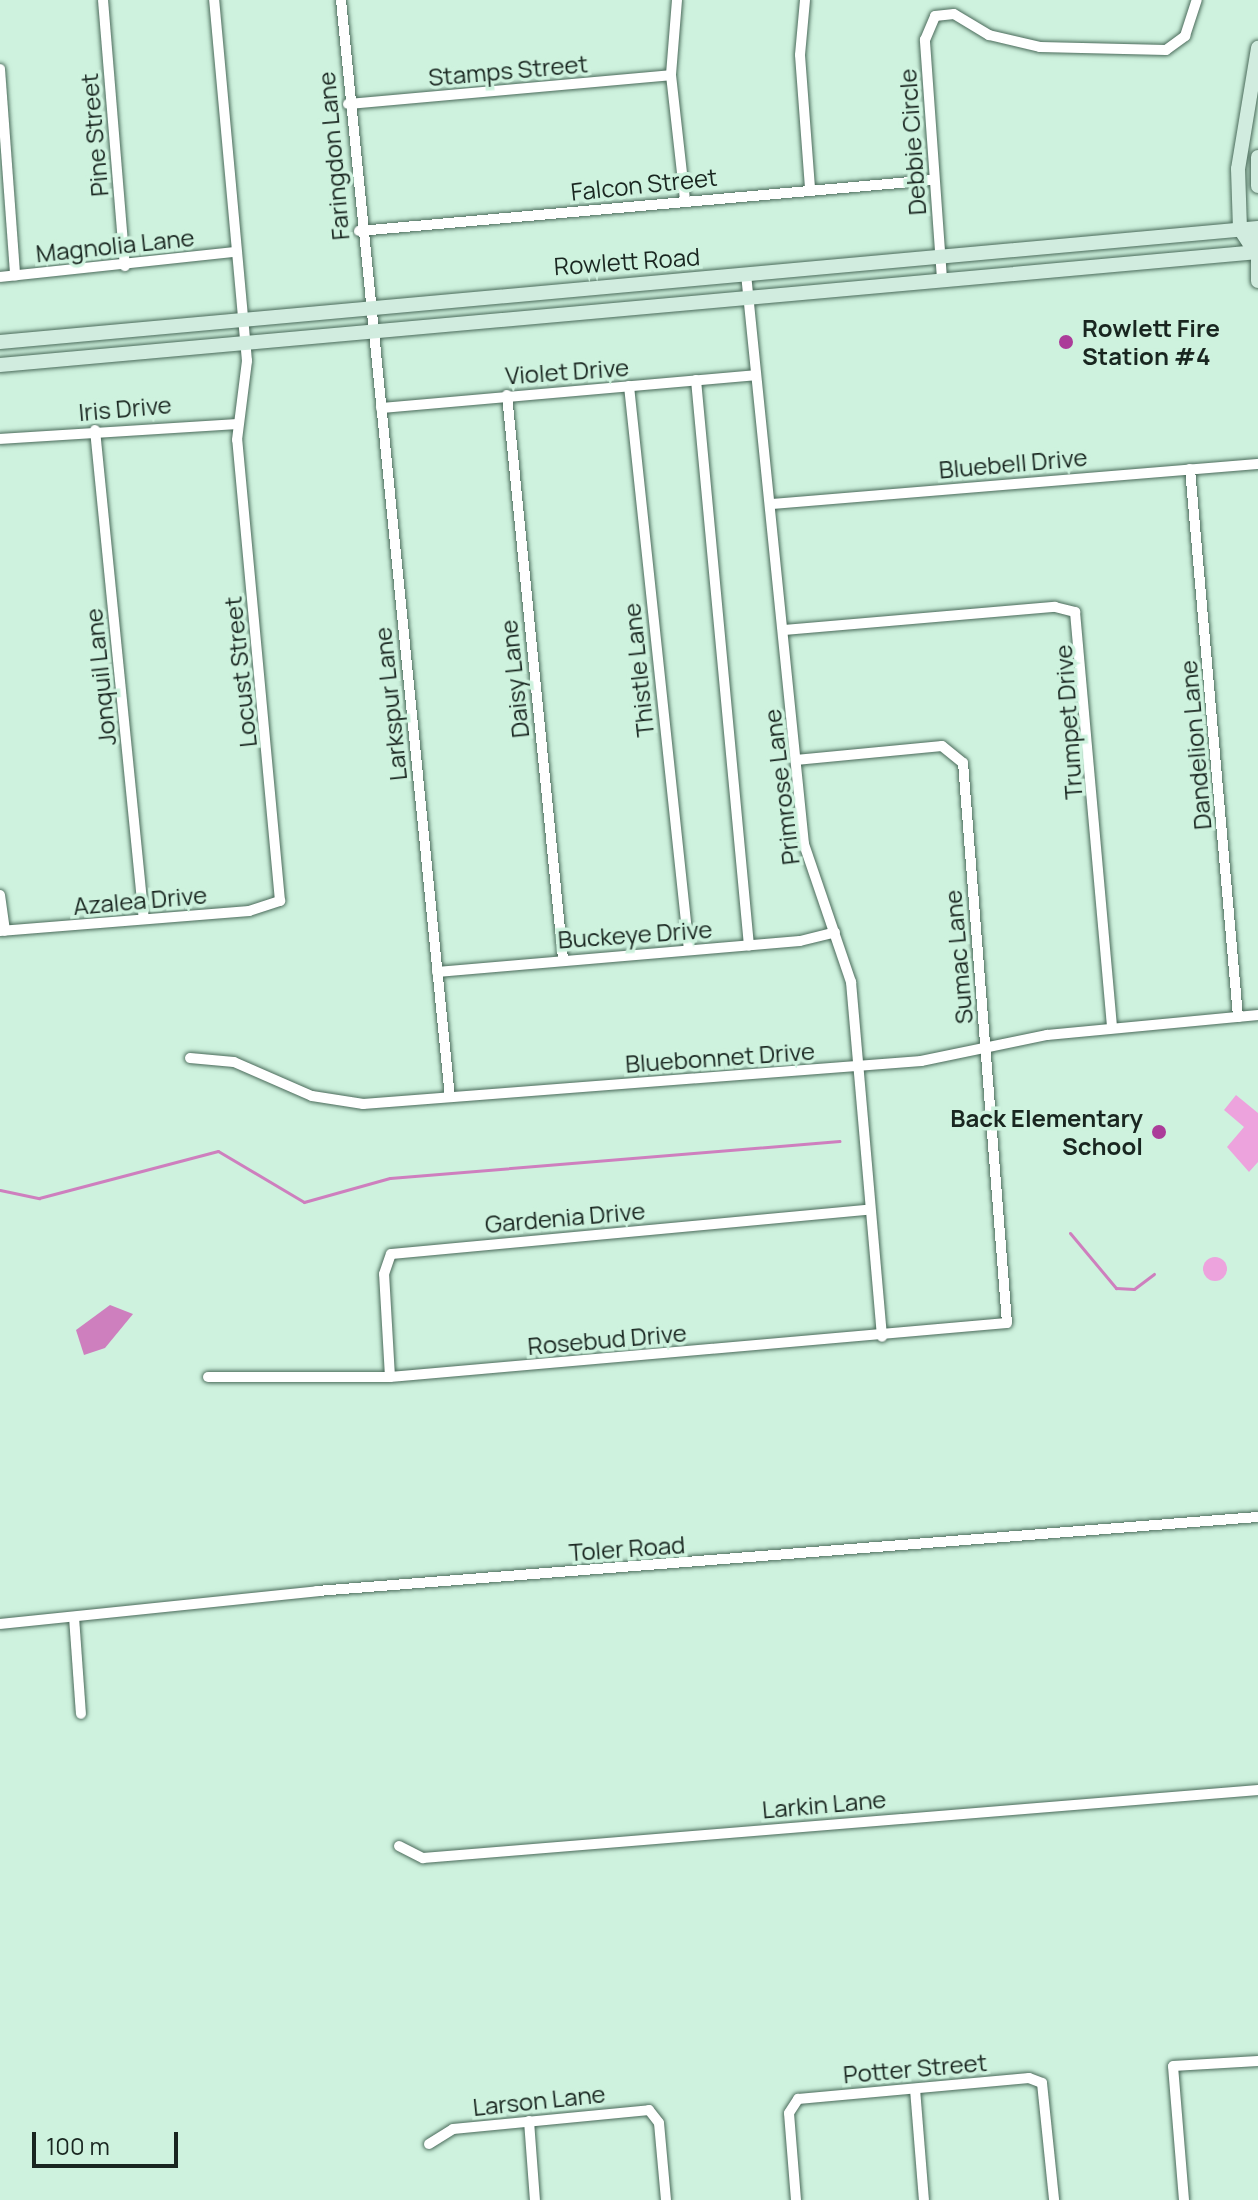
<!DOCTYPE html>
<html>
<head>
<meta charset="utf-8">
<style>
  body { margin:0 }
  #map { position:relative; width:1258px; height:2200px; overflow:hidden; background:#cef2de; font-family:Manrope,sans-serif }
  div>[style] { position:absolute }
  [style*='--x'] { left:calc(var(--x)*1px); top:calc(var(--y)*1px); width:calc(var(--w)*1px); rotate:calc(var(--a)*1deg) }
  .green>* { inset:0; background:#eda3dd }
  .round { border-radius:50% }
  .water>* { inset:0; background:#ce7fbe }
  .stream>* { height:3px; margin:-1.5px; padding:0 1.5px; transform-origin:1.5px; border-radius:1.5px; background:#ce7fbe }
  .roads { filter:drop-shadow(0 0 2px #4a6a5a) drop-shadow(0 0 2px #4a6a5a) }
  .street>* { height:10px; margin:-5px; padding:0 5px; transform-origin:5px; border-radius:5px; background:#fff }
  .secondary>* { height:14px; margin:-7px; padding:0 7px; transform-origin:7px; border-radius:7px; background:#d1ecdf }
  .dots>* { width:22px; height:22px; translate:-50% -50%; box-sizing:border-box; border:4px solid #cef2de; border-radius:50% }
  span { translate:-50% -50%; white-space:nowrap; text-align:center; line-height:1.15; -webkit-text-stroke:7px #cef2de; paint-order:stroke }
  .street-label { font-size:24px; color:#192620 }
  .poi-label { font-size:24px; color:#192620; font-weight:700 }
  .left { translate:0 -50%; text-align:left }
  .right { translate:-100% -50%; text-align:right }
  .scale { position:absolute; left:32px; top:2132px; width:146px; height:36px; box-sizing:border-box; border:4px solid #192620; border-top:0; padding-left:10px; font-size:24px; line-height:28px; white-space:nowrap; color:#192620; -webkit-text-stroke:6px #cef2de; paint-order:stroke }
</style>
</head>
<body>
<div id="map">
  <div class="green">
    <div style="clip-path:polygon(1236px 1095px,1258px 1113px,1258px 1162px,1249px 1172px,1227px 1147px,1244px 1127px,1224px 1110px)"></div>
    <div class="round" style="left:1203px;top:1257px;width:24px;height:24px"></div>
  </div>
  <div class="water">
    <div style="clip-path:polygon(110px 1305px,133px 1314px,105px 1348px,84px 1355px,76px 1330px)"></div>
  </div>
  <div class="stream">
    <div style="--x:0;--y:1190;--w:40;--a:12"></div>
    <div style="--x:39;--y:1198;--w:185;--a:-14.7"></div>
    <div style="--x:218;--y:1151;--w:100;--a:30.7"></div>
    <div style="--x:304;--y:1202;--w:89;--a:-15.6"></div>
    <div style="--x:390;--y:1178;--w:451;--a:-4.7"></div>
    <div style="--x:1070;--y:1233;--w:72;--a:50.1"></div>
    <div style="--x:1116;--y:1288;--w:18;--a:3"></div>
    <div style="--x:1134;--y:1289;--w:25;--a:-37"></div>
  </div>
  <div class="roads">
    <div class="street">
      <div style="--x:103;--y:0;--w:267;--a:85.3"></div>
      <div style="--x:341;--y:0;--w:1102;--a:84.33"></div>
      <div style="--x:677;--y:0;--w:75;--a:94.6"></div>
      <div style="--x:671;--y:75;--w:126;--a:83.6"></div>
      <div style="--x:805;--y:0;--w:55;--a:95.2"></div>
      <div style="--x:800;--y:55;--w:132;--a:85.7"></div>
      <div style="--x:0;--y:69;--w:207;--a:85.8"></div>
      <div style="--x:348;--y:104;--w:324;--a:-5.1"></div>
      <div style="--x:359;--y:231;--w:576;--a:-5.08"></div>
      <div style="--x:746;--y:274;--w:573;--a:84.19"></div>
      <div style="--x:804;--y:844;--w:146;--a:71.2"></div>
      <div style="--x:851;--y:982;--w:356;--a:85"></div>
      <div style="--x:0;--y:277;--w:236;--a:-6.1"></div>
      <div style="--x:942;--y:279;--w:240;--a:-94.1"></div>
      <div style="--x:925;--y:40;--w:26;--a:-67"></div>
      <div style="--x:935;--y:16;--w:19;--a:-6"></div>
      <div style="--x:954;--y:14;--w:41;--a:31"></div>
      <div style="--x:989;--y:35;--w:52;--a:13.2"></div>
      <div style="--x:1040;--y:47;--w:126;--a:1.4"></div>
      <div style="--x:1166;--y:50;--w:24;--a:-36"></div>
      <div style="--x:1185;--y:36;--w:38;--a:-72"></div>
      <div style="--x:696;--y:380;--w:568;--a:84.65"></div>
      <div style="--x:629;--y:386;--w:567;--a:83.93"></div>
      <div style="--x:507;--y:395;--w:567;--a:84.33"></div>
      <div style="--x:381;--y:408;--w:376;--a:-5"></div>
      <div style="--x:95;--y:430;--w:491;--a:84.3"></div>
      <div style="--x:0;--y:439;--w:237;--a:-3.6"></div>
      <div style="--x:1190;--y:469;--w:550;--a:84.99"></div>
      <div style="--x:771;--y:504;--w:489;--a:-4.7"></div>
      <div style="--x:784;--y:630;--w:272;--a:-4.9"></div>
      <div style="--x:1055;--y:607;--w:21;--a:14"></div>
      <div style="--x:1075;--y:612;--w:417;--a:84.9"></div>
      <div style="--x:0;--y:895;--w:36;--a:82"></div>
      <div style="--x:0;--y:931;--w:250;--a:-4.6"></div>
      <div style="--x:249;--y:911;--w:33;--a:-18"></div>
      <div style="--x:280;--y:901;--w:463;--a:-95.3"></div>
      <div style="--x:237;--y:440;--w:80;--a:-82.8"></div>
      <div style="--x:247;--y:361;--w:363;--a:-95.2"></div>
      <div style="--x:437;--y:972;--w:364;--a:-4.9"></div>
      <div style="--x:800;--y:941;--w:36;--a:-14"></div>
      <div style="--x:190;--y:1058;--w:44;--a:5.2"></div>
      <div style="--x:234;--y:1062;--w:85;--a:23.6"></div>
      <div style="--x:312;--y:1096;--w:52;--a:8.9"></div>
      <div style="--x:363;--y:1104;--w:560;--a:-4.41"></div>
      <div style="--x:921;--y:1061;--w:129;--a:-11.7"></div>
      <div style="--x:1047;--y:1035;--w:212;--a:-5.4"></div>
      <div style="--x:208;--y:1377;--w:182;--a:0"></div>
      <div style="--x:390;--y:1377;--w:619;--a:-5"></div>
      <div style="--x:1007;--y:1323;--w:562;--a:-94.49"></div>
      <div style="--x:963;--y:763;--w:27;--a:-141"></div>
      <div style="--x:942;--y:746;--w:147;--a:174.5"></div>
      <div style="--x:390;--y:1377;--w:103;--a:-93.3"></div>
      <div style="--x:384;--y:1274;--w:21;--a:-71"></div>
      <div style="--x:391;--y:1254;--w:479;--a:-5.3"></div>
      <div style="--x:74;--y:1617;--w:97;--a:85.9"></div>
      <div style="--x:0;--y:1624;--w:319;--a:-5.9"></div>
      <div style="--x:317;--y:1591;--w:944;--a:-4.5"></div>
      <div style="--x:399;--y:1846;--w:27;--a:27"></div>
      <div style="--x:423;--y:1858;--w:838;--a:-4.66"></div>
      <div style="--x:915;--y:2089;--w:111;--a:85.4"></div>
      <div style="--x:529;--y:2121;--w:79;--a:85.7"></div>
      <div style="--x:429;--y:2144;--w:28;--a:-32"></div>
      <div style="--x:453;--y:2129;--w:197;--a:-5.5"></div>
      <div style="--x:649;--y:2110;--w:16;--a:52"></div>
      <div style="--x:659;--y:2123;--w:77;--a:84.8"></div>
      <div style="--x:796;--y:2200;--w:87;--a:-94.6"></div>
      <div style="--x:789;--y:2113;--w:17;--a:-57"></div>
      <div style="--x:798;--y:2099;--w:232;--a:-5.2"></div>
      <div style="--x:1029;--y:2078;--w:14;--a:21"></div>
      <div style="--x:1042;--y:2083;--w:118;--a:84.1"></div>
      <div style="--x:1184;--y:2200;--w:134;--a:-94.7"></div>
      <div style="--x:1173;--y:2066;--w:85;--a:-3.4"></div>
    </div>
    <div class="secondary">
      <div style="--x:1258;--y:157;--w:29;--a:90"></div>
      <div style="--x:1258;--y:238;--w:43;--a:90"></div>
      <div style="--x:1255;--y:252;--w:27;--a:-123"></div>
      <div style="--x:1240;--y:229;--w:60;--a:-91.9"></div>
      <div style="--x:1238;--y:169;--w:123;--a:-80.6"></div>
      <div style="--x:0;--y:342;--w:1263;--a:-5.18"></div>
      <div style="--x:0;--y:365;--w:1263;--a:-5.13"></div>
    </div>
  </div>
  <div class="dots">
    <div style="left:1066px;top:342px;background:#ab3c99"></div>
    <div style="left:1159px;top:1132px;background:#ab3c99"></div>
  </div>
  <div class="street-label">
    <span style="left:508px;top:70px;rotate:-5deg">Stamps Street</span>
    <span style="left:94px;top:135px;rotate:-95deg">Pine Street</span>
    <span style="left:912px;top:142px;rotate:-94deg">Debbie Circle</span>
    <span style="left:333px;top:156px;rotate:-95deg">Faringdon Lane</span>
    <span style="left:644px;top:184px;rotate:-6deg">Falcon Street</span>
    <span style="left:115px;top:245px;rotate:-6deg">Magnolia Lane</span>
    <span style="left:627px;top:261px;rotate:-4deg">Rowlett Road</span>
    <span style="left:567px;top:371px;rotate:-4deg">Violet Drive</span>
    <span style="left:125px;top:408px;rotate:-5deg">Iris Drive</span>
    <span style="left:1013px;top:463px;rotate:-5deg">Bluebell Drive</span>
    <span style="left:638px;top:670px;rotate:-96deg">Thistle Lane</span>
    <span style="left:240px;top:672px;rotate:-96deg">Locust Street</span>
    <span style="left:100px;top:677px;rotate:-96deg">Jonquil Lane</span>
    <span style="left:514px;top:679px;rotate:-96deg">Daisy Lane</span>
    <span style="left:390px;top:704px;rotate:-96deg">Larkspur Lane</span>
    <span style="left:1068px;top:722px;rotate:-94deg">Trumpet Drive</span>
    <span style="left:1195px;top:745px;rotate:-95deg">Dandelion Lane</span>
    <span style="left:781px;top:787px;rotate:-97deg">Primrose Lane</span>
    <span style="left:140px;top:900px;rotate:-5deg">Azalea Drive</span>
    <span style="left:635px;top:934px;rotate:-4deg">Buckeye Drive</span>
    <span style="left:958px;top:957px;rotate:-95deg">Sumac Lane</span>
    <span style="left:720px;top:1057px;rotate:-4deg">Bluebonnet Drive</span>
    <span style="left:565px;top:1217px;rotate:-5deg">Gardenia Drive</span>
    <span style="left:607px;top:1339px;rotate:-5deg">Rosebud Drive</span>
    <span style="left:627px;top:1548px;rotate:-4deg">Toler Road</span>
    <span style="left:824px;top:1804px;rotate:-5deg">Larkin Lane</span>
    <span style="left:915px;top:2068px;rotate:-5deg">Potter Street</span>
    <span style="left:539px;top:2100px;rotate:-6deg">Larson Lane</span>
  </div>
  <div class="poi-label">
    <span class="left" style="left:1082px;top:342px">Rowlett Fire<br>Station #4</span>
    <span class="right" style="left:1143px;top:1132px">Back Elementary<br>School</span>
  </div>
  <div class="scale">100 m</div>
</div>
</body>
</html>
